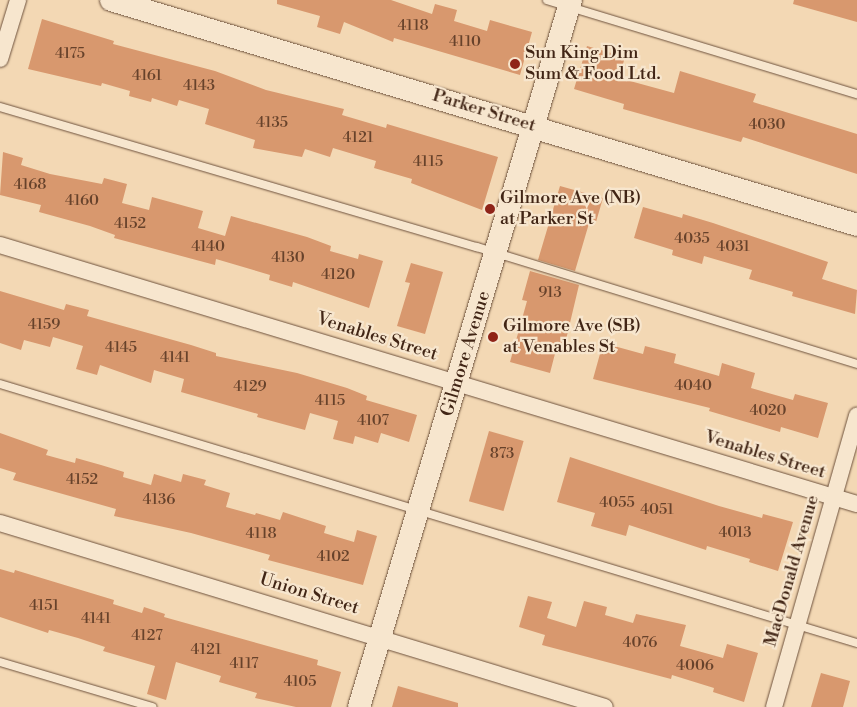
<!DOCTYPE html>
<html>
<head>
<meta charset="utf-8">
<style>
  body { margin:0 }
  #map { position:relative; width:857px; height:707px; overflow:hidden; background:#f3d8b4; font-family:"Libre Bodoni",serif }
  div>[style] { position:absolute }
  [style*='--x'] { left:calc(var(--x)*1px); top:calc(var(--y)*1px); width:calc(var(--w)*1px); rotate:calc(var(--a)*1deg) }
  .building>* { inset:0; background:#d8986e; transform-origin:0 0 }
  .roads { filter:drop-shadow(0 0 1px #6e523d) drop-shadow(0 0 1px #6e523d) }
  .lane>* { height:8px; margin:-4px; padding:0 4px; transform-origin:4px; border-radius:4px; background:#f7e6ce }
  .street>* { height:16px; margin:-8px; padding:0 8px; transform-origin:8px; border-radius:8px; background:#f7e6ce }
  .secondary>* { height:22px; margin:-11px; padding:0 11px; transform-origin:11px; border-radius:11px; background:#f7e6ce }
  .dots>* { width:14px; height:14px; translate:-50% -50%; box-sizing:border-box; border:2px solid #f7e6ce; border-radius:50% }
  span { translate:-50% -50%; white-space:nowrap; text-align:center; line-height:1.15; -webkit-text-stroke:4.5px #f7e6ce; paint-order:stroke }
  .number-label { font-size:15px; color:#67422b }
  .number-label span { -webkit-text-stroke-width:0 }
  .poi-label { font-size:18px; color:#412515 }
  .left { translate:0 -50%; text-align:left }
  .street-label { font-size:18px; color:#412515 }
</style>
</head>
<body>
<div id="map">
  <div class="building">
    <div style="clip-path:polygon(277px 0,391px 0,432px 14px,435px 4px,457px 10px,454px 21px,487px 31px,490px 20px,532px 32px,520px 75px,394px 38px,393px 42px,344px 22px,340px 34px,317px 27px,320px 16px,277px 4px)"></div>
    <div style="clip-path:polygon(794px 0,857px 0,857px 22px,793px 4px)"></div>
    <div style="clip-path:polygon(42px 19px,114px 41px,113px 44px,215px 71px,266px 90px,344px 109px,342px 115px,386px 128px,387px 124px,498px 157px,482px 210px,411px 183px,412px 179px,374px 168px,376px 161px,333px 148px,330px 157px,305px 149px,302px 157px,253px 148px,255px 140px,205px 124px,209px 109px,179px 100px,177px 106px,152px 98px,151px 102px,129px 96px,130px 91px,102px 83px,101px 86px,28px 69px)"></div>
    <div style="clip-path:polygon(587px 46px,625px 57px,619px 78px,674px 93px,680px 71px,756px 94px,753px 102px,857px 134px,857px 174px,743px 137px,741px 142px,623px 109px,624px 104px,574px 89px)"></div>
    <div style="clip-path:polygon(3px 152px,23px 158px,21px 165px,50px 174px,102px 184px,104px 178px,127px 184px,122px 203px,149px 210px,152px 197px,203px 211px,198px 228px,225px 236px,231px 216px,307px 237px,331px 246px,330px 251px,358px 259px,359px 254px,383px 261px,369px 308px,293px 282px,292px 287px,269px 280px,270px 275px,216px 259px,215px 265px,114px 238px,115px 235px,90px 226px,39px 212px,41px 205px,0 195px)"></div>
    <div style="clip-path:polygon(560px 186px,603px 198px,596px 222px,590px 220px,575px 271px,538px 260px)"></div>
    <div style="clip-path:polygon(643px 207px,682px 218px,683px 214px,713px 223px,828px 262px,822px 279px,857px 290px,855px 314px,792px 296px,793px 292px,749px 279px,752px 270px,704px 256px,702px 264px,672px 255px,673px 250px,634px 238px)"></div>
    <div style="clip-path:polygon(411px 263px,443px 272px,425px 334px,397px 326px,410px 283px,405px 282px)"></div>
    <div style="clip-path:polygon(530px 271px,579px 285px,564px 348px,557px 346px,550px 373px,510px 362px,527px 301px,522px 300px)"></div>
    <div style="clip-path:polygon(0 291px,64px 310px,66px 304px,89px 310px,87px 316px,191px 345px,216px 353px,216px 356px,297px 373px,347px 388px,367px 396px,366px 400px,417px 415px,409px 442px,381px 433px,378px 443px,355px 436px,353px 444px,333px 439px,338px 421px,310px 413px,305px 430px,279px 423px,257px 417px,258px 414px,181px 392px,184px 379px,154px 370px,151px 383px,100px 365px,97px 375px,76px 369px,83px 346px,53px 337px,50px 347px,24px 340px,21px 350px,0 343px)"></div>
    <div style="clip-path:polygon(603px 343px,643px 354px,645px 346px,676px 354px,674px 363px,719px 376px,722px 363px,755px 373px,751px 388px,793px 400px,795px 394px,828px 403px,818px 438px,781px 427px,780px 432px,709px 411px,710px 408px,593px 379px)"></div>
    <div style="left:489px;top:431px;width:36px;height:73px;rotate:16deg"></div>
    <div style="clip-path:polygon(0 433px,48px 450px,46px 455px,75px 463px,76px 458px,101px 465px,124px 472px,123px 477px,151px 485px,154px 474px,181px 482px,183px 474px,206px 480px,204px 485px,230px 493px,226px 507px,255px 515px,256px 513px,280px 520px,283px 512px,326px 526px,324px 533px,354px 542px,357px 530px,377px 536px,363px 585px,268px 560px,270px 555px,191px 533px,114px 516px,116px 509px,13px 480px,16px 473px,0 468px)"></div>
    <div style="clip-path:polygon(570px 457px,719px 506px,762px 518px,763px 514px,793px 522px,778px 571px,749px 562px,750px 559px,707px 546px,706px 550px,629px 525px,626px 536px,591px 526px,595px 513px,557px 502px)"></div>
    <div style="clip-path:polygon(0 569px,14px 573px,15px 570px,114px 600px,113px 604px,142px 613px,144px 607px,165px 614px,164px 617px,318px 660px,317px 665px,341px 672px,331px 707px,296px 707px,255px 698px,257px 693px,219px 682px,221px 676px,176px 662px,166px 700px,147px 694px,155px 666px,103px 651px,105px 647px,78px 638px,49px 630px,48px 633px,0 617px)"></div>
    <div style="clip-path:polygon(528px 596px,552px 602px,547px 618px,576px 627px,584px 601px,607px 607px,605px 615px,633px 623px,636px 614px,686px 625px,680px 646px,723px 658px,727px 644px,758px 653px,744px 702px,713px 692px,714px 688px,672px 675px,671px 679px,542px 645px,545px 635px,519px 627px)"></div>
    <div style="clip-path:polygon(821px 673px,850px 681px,843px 707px,811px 707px)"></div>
    <div style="clip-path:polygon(398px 686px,458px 703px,458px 707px,392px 707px)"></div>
  </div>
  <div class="roads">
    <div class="lane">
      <div style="--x:547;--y:0;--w:324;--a:16.9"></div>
      <div style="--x:0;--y:107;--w:497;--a:16.4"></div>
      <div style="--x:477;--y:247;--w:398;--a:17.1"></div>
      <div style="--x:0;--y:384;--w:895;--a:16.82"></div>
      <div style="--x:0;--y:662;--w:159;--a:16.5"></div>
    </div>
    <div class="street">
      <div style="--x:0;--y:59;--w:62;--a:-73"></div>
      <div style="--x:0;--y:245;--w:895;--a:16.82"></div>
      <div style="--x:0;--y:523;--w:632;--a:16.92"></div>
      <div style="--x:774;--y:707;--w:303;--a:-74.1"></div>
    </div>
    <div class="secondary">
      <div style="--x:111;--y:0;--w:779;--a:16.78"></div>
      <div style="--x:359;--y:707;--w:738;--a:-73.31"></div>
    </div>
  </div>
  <div class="dots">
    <div style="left:515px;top:64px;background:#8f2418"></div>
    <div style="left:490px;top:209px;background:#8f2418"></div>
    <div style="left:493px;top:337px;background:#8f2418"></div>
  </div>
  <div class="number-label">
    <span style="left:413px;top:26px">4118</span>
    <span style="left:465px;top:42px">4110</span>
    <span style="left:70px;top:54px">4175</span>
    <span style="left:147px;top:76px">4161</span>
    <span style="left:199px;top:86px">4143</span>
    <span style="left:272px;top:123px">4135</span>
    <span style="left:767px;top:125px">4030</span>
    <span style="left:358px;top:138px">4121</span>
    <span style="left:428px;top:162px">4115</span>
    <span style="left:30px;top:185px">4168</span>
    <span style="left:82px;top:201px">4160</span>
    <span style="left:130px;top:224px">4152</span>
    <span style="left:692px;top:239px">4035</span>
    <span style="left:208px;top:247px">4140</span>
    <span style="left:733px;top:247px">4031</span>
    <span style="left:288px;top:258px">4130</span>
    <span style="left:338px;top:275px">4120</span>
    <span style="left:550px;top:293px">913</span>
    <span style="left:44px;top:325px">4159</span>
    <span style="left:121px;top:348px">4145</span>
    <span style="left:175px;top:358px">4141</span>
    <span style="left:693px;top:386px">4040</span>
    <span style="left:250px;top:387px">4129</span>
    <span style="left:330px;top:401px">4115</span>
    <span style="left:768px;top:411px">4020</span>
    <span style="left:373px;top:421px">4107</span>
    <span style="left:502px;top:454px">873</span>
    <span style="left:82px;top:480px">4152</span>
    <span style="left:159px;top:500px">4136</span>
    <span style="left:617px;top:503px">4055</span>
    <span style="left:657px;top:510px">4051</span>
    <span style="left:735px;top:533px">4013</span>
    <span style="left:261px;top:534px">4118</span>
    <span style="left:333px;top:557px">4102</span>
    <span style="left:44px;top:606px">4151</span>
    <span style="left:96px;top:619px">4141</span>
    <span style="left:147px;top:636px">4127</span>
    <span style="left:640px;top:643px">4076</span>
    <span style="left:206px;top:650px">4121</span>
    <span style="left:244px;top:664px">4117</span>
    <span style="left:695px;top:666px">4006</span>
    <span style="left:300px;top:682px">4105</span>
  </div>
  <div class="poi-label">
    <span class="left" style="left:525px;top:64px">Sun King Dim<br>Sum &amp; Food Ltd.</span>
    <span class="left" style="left:500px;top:209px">Gilmore Ave (NB)<br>at Parker St</span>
    <span class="left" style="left:503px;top:337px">Gilmore Ave (SB)<br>at Venables St</span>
  </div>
  <div class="street-label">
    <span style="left:484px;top:111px;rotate:17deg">Parker Street</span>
    <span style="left:377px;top:337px;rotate:17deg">Venables Street</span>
    <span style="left:466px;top:354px;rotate:-73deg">Gilmore Avenue</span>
    <span style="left:765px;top:455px;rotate:17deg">Venables Street</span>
    <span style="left:792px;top:571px;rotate:-74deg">MacDonald Avenue</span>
    <span style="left:309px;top:594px;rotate:17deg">Union Street</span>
  </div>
</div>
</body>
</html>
